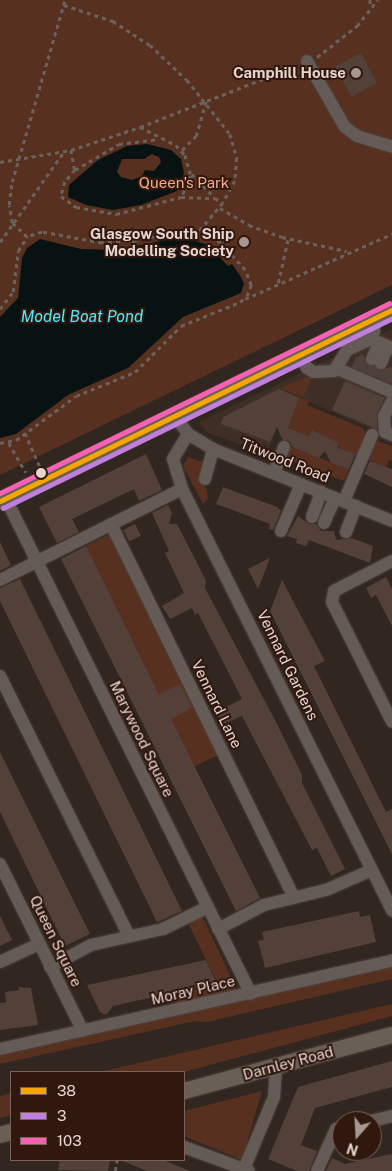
<!DOCTYPE html>
<html>
<head>
<meta charset="utf-8">
<style>
  body { margin:0 }
  #map { position:relative; width:392px; height:1171px; overflow:hidden; background:#322620; font-family:"Public Sans",sans-serif }
  div>[style] { position:absolute }
  [style*='--x'] { left:calc(var(--x)*1px); top:calc(var(--y)*1px); width:calc(var(--w)*1px); rotate:calc(var(--a)*1deg) }
  .commercial>* { inset:0; background:#3f2e26 }
  .green>* { inset:0; background:#58301f; transform-origin:0 0 }
  .water>* { inset:0; background:#081213 }
  .building>* { inset:0; background:#534139; transform-origin:0 0 }
  .minor-tunnel>* { height:12px; margin-top:-6px; transform-origin:0; background:repeating-linear-gradient(90deg,#4d403a 0 12px,transparent 0 18px) }
  .path>* { height:2.5px; margin-top:-1.25px; transform-origin:0; background:repeating-linear-gradient(90deg,#6b625e 0 4px,transparent 0 8px) }
  .roads { filter:drop-shadow(0 0 1px #4e423e) drop-shadow(0 0 1px #4e423e) }
  .minor>* { height:12px; margin:-6px; padding:0 6px; transform-origin:6px; border-radius:6px; background:#655b56 }
  .major>* { height:16px; margin:-8px; padding:0 8px; transform-origin:8px; border-radius:8px; background:#6a5f56 }
  .bus-1>* { height:5px; margin:-2.5px; padding:0 2.5px; transform-origin:2.5px; border-radius:2.5px; background:#f7a600 }
  .bus-2>* { height:5px; margin:-2.5px; padding:0 2.5px; transform-origin:2.5px; border-radius:2.5px; background:#c07fdc }
  .bus-3>* { height:5px; margin:-2.5px; padding:0 2.5px; transform-origin:2.5px; border-radius:2.5px; background:#f860b3 }
  .dots>* { width:14px; height:14px; translate:-50% -50%; box-sizing:border-box; border:2px solid #30180f; border-radius:50% }
  span { translate:-50% -50%; white-space:nowrap; text-align:center; line-height:1.15; -webkit-text-stroke:4px #30180f; paint-order:stroke }
  .poi-label { font-size:15px; color:#e6d4ce; font-weight:700 }
  .right { translate:-100% -50%; text-align:right }
  .park-label { font-size:15px; color:#f9a98b }
  .street-label { font-size:15px; color:#e6d4ce }
  .water-label { font-size:16px; color:#4febfd; font-style:italic }
  .legend { position:absolute; left:10px; top:1071px; width:175px; height:90px; box-sizing:border-box; background:#30180f; border:1px solid #79635b; margin:0; padding:6px 9px; list-style:none; font-size:15px; color:#e6d4ce }
  .legend li { display:flex; align-items:center; gap:10px; height:25px }
  .legend b { width:25px; border:1px solid #79635b }
  .north { position:absolute; left:332px; top:1111px; width:50px; height:50px; box-sizing:border-box; background:#30180f; border:1px solid #79635b; border-radius:50%; rotate:199deg; font-size:14px; font-weight:700; line-height:20px; text-align:center; color:#e6d4ce }
  .north::after { content:''; display:block; margin:auto; width:18px; height:22px; background:#a79791; clip-path:polygon(50% 0,100% 100%,50% 72%,0 100%) }
</style>
</head>
<body>
<div id="map">
  <div class="commercial">
    <div style="clip-path:polygon(392px 329px,392px 438px,296px 396px,290px 411px,284px 409px,267px 454px,206px 432px,199px 422px)"></div>
  </div>
  <div class="green">
    <div style="clip-path:polygon(0 0,392px 0,392px 285px,0 475px)"></div>
    <div style="clip-path:polygon(314px 374px,303px 397px,280px 388px)"></div>
    <div style="clip-path:polygon(296px 396px,309px 401px,307px 405px,363px 428px,366px 436px,358px 457px,337px 446px,339px 443px,320px 440px,321px 434px,312px 430px,309px 436px,288px 428px)"></div>
    <div style="clip-path:polygon(374px 440px,392px 446px,392px 461px,389px 460px,386px 467px,367px 459px)"></div>
    <div style="left:289px;top:446px;width:64px;height:13px;rotate:21deg"></div>
    <div style="clip-path:polygon(188px 457px,206px 463px,199px 479px,207px 490px,208px 498px,203px 504px,183px 466px)"></div>
    <div style="left:112px;top:533px;width:246px;height:30px;rotate:64deg"></div>
    <div style="clip-path:polygon(202px 915px,237px 991px,172px 1007px,169px 995px,203px 987px,212px 992px,218px 984px,187px 921px)"></div>
    <div style="clip-path:polygon(392px 967px,392px 979px,207px 1022px,195px 1021px,0 1064px,0 1054px)"></div>
    <div style="clip-path:polygon(392px 1004px,392px 1016px,184px 1072px,100px 1072px)"></div>
    <div style="clip-path:polygon(262px 1091px,242px 1160px,184px 1136px,184px 1111px)"></div>
    <div style="clip-path:polygon(11px 1093px,11px 1115px,0 1118px,0 1096px)"></div>
  </div>
  <div class="water">
    <div style="clip-path:polygon(evenodd,147px 144px,171px 150px,181px 159px,184px 173px,177px 191px,141px 205px,113px 210px,86px 205px,68px 197px,69px 185px,98px 160px,127px 146px,147px 144px,152px 154px,159px 157px,161px 162px,154px 171px,145px 170px,142px 176px,132px 180px,121px 177px,117px 172px,122px 159px,144px 159px,152px 154px)"></div>
    <div style="clip-path:polygon(182px 237px,215px 247px,212px 249px,228px 266px,232px 264px,241px 277px,244px 284px,241px 293px,183px 317px,128px 368px,68px 395px,16px 434px,0 438px,0 317px,18px 298px,22px 258px,27px 248px,40px 239px,81px 249px,116px 250px)"></div>
  </div>
  <div class="building">
    <div style="left:361px;top:53px;width:34px;height:29px;rotate:62deg"></div>
    <div style="clip-path:polygon(360px 354px,364px 356px,366px 364px,377px 370px,392px 367px,392px 383px,355px 367px)"></div>
    <div style="clip-path:polygon(345px 381px,385px 398px,377px 413px,377px 429px,332px 410px)"></div>
    <div style="clip-path:polygon(279px 389px,299px 398px,288px 428px,309px 436px,312px 430px,339px 443px,337px 447px,355px 454px,349px 469px,331px 463px,325px 451px,319px 458px,292px 447px,290px 442px,282px 439px,277px 427px,270px 442px,221px 424px,223px 417px)"></div>
    <div style="clip-path:polygon(146px 454px,162px 490px,139px 501px,134px 489px,72px 519px,79px 532px,57px 543px,39px 507px)"></div>
    <div style="clip-path:polygon(370px 461px,392px 469px,392px 487px,364px 474px)"></div>
    <div style="clip-path:polygon(223px 487px,277px 507px,281px 511px,273px 530px,269px 529px,270px 524px,216px 504px)"></div>
    <div style="clip-path:polygon(168px 505px,172px 513px,169px 524px,177px 524px,195px 559px,206px 581px,205px 588px,275px 720px,302px 775px,302px 783px,345px 869px,331px 876px,317px 848px,312px 850px,242px 716px,223px 724px,216px 712px,242px 699px,198px 613px,195px 615px,192px 608px,170px 619px,162px 606px,184px 593px,165px 553px,169px 551px,152px 513px)"></div>
    <div style="clip-path:polygon(298px 516px,309px 524px,316px 524px,321px 531px,334px 531px,336px 540px,352px 538px,373px 546px,370px 563px,309px 540px,306px 546px,296px 543px,297px 539px,287px 536px)"></div>
    <div style="left:135px;top:524px;width:13px;height:13px;rotate:63deg"></div>
    <div style="clip-path:polygon(0 542px,11px 565px,0 571px)"></div>
    <div style="clip-path:polygon(86px 546px,159px 695px,180px 684px,192px 708px,171px 719px,260px 898px,236px 911px,61px 559px)"></div>
    <div style="clip-path:polygon(270px 558px,258px 589px,248px 569px)"></div>
    <div style="clip-path:polygon(386px 577px,392px 589px,392px 626px,376px 595px,371px 598px,366px 588px)"></div>
    <div style="clip-path:polygon(20px 579px,182px 911px,160px 921px,157px 922px,0 601px,0 588px)"></div>
    <div style="clip-path:polygon(282px 580px,325px 661px,314px 666px,386px 812px,392px 809px,392px 854px,270px 611px)"></div>
    <div style="clip-path:polygon(0 752px,90px 934px,65px 946px,0 812px)"></div>
    <div style="clip-path:polygon(359px 911px,360px 917px,370px 915px,376px 942px,265px 968px,258px 941px,264px 940px,262px 932px)"></div>
    <div style="clip-path:polygon(0 916px,12px 940px,0 946px)"></div>
    <div style="clip-path:polygon(206px 960px,217px 984px,212px 991px,203px 986px,153px 997px,113px 1006px,106px 1015px,100px 1012px,87px 985px)"></div>
    <div style="clip-path:polygon(18px 987px,31px 988px,38px 1025px,0 1030px,0 1003px,6px 1002px,5px 992px,19px 990px)"></div>
    <div style="clip-path:polygon(392px 1061px,392px 1087px,315px 1108px,301px 1145px,317px 1151px,309px 1171px,297px 1171px,268px 1159px,298px 1087px)"></div>
    <div style="clip-path:polygon(392px 1154px,392px 1171px,326px 1171px,332px 1158px,345px 1164px)"></div>
    <div style="clip-path:polygon(60px 1160px,110px 1160px,108px 1171px,58px 1170px)"></div>
    <div style="clip-path:polygon(120px 1160px,163px 1160px,190px 1171px,147px 1171px)"></div>
  </div>
  <div class="minor-tunnel">
    <div style="--x:357;--y:370;--w:15;--a:-67"></div>
    <div style="--x:366;--y:374;--w:16;--a:-68"></div>
    <div style="--x:375;--y:377;--w:15;--a:-67"></div>
    <div style="--x:386;--y:382;--w:16;--a:-68"></div>
  </div>
  <div class="path">
    <div style="--x:370;--y:0;--w:7;--a:82"></div>
    <div style="--x:64;--y:5;--w:52;--a:18.1"></div>
    <div style="--x:113;--y:21;--w:44;--a:33"></div>
    <div style="--x:150;--y:45;--w:51;--a:43.4"></div>
    <div style="--x:187;--y:80;--w:69;--a:51.5"></div>
    <div style="--x:230;--y:134;--w:25;--a:74"></div>
    <div style="--x:237;--y:158;--w:23;--a:95"></div>
    <div style="--x:235;--y:181;--w:25;--a:119"></div>
    <div style="--x:223;--y:203;--w:39;--a:130"></div>
    <div style="--x:317;--y:57;--w:51;--a:-37.8"></div>
    <div style="--x:357;--y:26;--w:33;--a:-52"></div>
    <div style="--x:140;--y:127;--w:40;--a:26.6"></div>
    <div style="--x:176;--y:145;--w:13;--a:48"></div>
    <div style="--x:185;--y:155;--w:22;--a:74"></div>
    <div style="--x:191;--y:176;--w:22;--a:114"></div>
    <div style="--x:71;--y:150;--w:20;--a:79"></div>
    <div style="--x:75;--y:170;--w:16;--a:130"></div>
    <div style="--x:65;--y:182;--w:15;--a:106"></div>
    <div style="--x:61;--y:196;--w:19;--a:36"></div>
    <div style="--x:76;--y:207;--w:41;--a:9.9"></div>
    <div style="--x:116;--y:214;--w:67;--a:-14.7"></div>
    <div style="--x:181;--y:197;--w:34;--a:2"></div>
    <div style="--x:215;--y:198;--w:9;--a:32"></div>
    <div style="--x:182;--y:150;--w:20;--a:-45"></div>
    <div style="--x:196;--y:136;--w:36;--a:-74"></div>
    <div style="--x:0;--y:162;--w:72;--a:-9.6"></div>
    <div style="--x:71;--y:150;--w:73;--a:-18.4"></div>
    <div style="--x:140;--y:127;--w:168;--a:-21.4"></div>
    <div style="--x:75;--y:170;--w:51;--a:-30.6"></div>
    <div style="--x:119;--y:144;--w:40;--a:-7.1"></div>
    <div style="--x:192;--y:174;--w:32;--a:46"></div>
    <div style="--x:220;--y:208;--w:34;--a:30"></div>
    <div style="--x:249;--y:225;--w:35;--a:20"></div>
    <div style="--x:282;--y:237;--w:66;--a:12.2"></div>
    <div style="--x:0;--y:242;--w:109;--a:-54.7"></div>
    <div style="--x:278;--y:283;--w:45;--a:-77.2"></div>
    <div style="--x:245;--y:299;--w:161;--a:-23.9"></div>
    <div style="--x:0;--y:309;--w:21;--a:-53"></div>
    <div style="--x:13;--y:292;--w:41;--a:-83"></div>
    <div style="--x:18;--y:251;--w:17;--a:-57"></div>
    <div style="--x:25;--y:433;--w:36;--a:66"></div>
    <div style="--x:0;--y:443;--w:16;--a:-11"></div>
    <div style="--x:16;--y:440;--w:74;--a:-36.3"></div>
    <div style="--x:76;--y:396;--w:64;--a:-22.1"></div>
    <div style="--x:135;--y:372;--w:65;--a:-45"></div>
    <div style="--x:181;--y:326;--w:64;--a:-22.1"></div>
    <div style="--x:240;--y:302;--w:9;--a:-41"></div>
    <div style="--x:247;--y:296;--w:12;--a:-70"></div>
    <div style="--x:251;--y:285;--w:16;--a:-112"></div>
    <div style="--x:245;--y:270;--w:36;--a:-132"></div>
    <div style="--x:221;--y:243;--w:25;--a:-157"></div>
    <div style="--x:198;--y:233;--w:21;--a:-175"></div>
    <div style="--x:177;--y:231;--w:42;--a:166.3"></div>
    <div style="--x:136;--y:241;--w:34;--a:177"></div>
    <div style="--x:102;--y:243;--w:61;--a:-169.6"></div>
    <div style="--x:42;--y:232;--w:16;--a:162"></div>
    <div style="--x:27;--y:237;--w:21;--a:-137"></div>
    <div style="--x:12;--y:223;--w:18;--a:-99"></div>
    <div style="--x:9;--y:205;--w:23;--a:-83"></div>
    <div style="--x:12;--y:182;--w:190;--a:-73.8"></div>
    <div style="--x:9;--y:443;--w:34;--a:60"></div>
    <div style="--x:115;--y:1171;--w:11;--a:-80"></div>
  </div>
  <div class="roads">
    <div class="minor">
      <div style="--x:307;--y:61;--w:76;--a:60.1"></div>
      <div style="--x:345;--y:127;--w:15;--a:37"></div>
      <div style="--x:357;--y:136;--w:37;--a:17"></div>
      <div style="--x:371;--y:339;--w:23;--a:23"></div>
      <div style="--x:299;--y:355;--w:15;--a:58"></div>
      <div style="--x:307;--y:368;--w:8;--a:30"></div>
      <div style="--x:314;--y:372;--w:20;--a:-3"></div>
      <div style="--x:334;--y:371;--w:25;--a:-58"></div>
      <div style="--x:347;--y:350;--w:26;--a:-25"></div>
      <div style="--x:371;--y:339;--w:9;--a:-69"></div>
      <div style="--x:374;--y:331;--w:11;--a:-117"></div>
      <div style="--x:372;--y:359;--w:17;--a:-66"></div>
      <div style="--x:381;--y:363;--w:18;--a:-68"></div>
      <div style="--x:338;--y:369;--w:59;--a:23.1"></div>
      <div style="--x:392;--y:401;--w:17;--a:118"></div>
      <div style="--x:384;--y:416;--w:16;--a:86"></div>
      <div style="--x:385;--y:432;--w:8;--a:23"></div>
      <div style="--x:175;--y:416;--w:22;--a:54"></div>
      <div style="--x:188;--y:434;--w:29;--a:31"></div>
      <div style="--x:213;--y:449;--w:193;--a:21.9"></div>
      <div style="--x:188;--y:434;--w:29;--a:121"></div>
      <div style="--x:173;--y:459;--w:31;--a:73"></div>
      <div style="--x:182;--y:489;--w:471;--a:63.5"></div>
      <div style="--x:274;--y:473;--w:28;--a:-69"></div>
      <div style="--x:205;--y:479;--w:31;--a:-75"></div>
      <div style="--x:6;--y:499;--w:552;--a:63.67"></div>
      <div style="--x:344;--y:501;--w:72;--a:-67"></div>
      <div style="--x:312;--y:517;--w:27;--a:-70"></div>
      <div style="--x:324;--y:523;--w:27;--a:-66"></div>
      <div style="--x:111;--y:524;--w:416;--a:63.9"></div>
      <div style="--x:281;--y:531;--w:51;--a:-66.9"></div>
      <div style="--x:346;--y:532;--w:28;--a:-69"></div>
      <div style="--x:392;--y:561;--w:65;--a:152.7"></div>
      <div style="--x:334;--y:591;--w:11;--a:100"></div>
      <div style="--x:332;--y:602;--w:134;--a:63.4"></div>
      <div style="--x:0;--y:580;--w:203;--a:-26.6"></div>
      <div style="--x:0;--y:676;--w:290;--a:63.6"></div>
      <div style="--x:0;--y:864;--w:186;--a:63.6"></div>
      <div style="--x:218;--y:929;--w:52;--a:-27.6"></div>
      <div style="--x:264;--y:905;--w:64;--a:-13.6"></div>
      <div style="--x:326;--y:890;--w:50;--a:-23.5"></div>
      <div style="--x:0;--y:962;--w:43;--a:-24.8"></div>
      <div style="--x:50;--y:967;--w:47;--a:-28.2"></div>
      <div style="--x:91;--y:945;--w:74;--a:-12.5"></div>
      <div style="--x:163;--y:929;--w:50;--a:-26.1"></div>
      <div style="--x:0;--y:1049;--w:402;--a:-12.7"></div>
      <div style="--x:371;--y:1121;--w:22;--a:-13"></div>
      <div style="--x:184;--y:1147;--w:69;--a:20.3"></div>
      <div style="--x:244;--y:1169;--w:78;--a:-67.4"></div>
      <div style="--x:274;--y:1097;--w:31;--a:-86"></div>
      <div style="--x:317;--y:1171;--w:46;--a:-65.7"></div>
      <div style="--x:336;--y:1129;--w:6;--a:-9"></div>
    </div>
    <div class="major">
      <div style="--x:0;--y:501;--w:436;--a:-26"></div>
      <div style="--x:184;--y:1091;--w:215;--a:-15.1"></div>
      <div style="--x:0;--y:1135;--w:11;--a:-15"></div>
    </div>
  </div>
  <div class="bus-1">
    <div style="--x:0;--y:501;--w:436;--a:-26"></div>
  </div>
  <div class="bus-2">
    <div style="--x:3;--y:508;--w:433;--a:-26"></div>
  </div>
  <div class="bus-3">
    <div style="--x:0;--y:493;--w:433;--a:-26"></div>
  </div>
  <div class="dots">
    <div style="left:356px;top:73px;background:#a79791"></div>
    <div style="left:244px;top:242px;background:#a79791"></div>
    <div style="left:41px;top:473px;background:#e6d4ce"></div>
  </div>
  <div class="poi-label">
    <span class="right" style="left:346px;top:73px">Camphill House</span>
    <span class="right" style="left:234px;top:242px">Glasgow South Ship<br>Modelling Society</span>
  </div>
  <div class="park-label">
    <span style="left:184px;top:183px">Queen's Park</span>
  </div>
  <div class="street-label">
    <span style="left:285px;top:460px;rotate:22deg">Titwood Road</span>
    <span style="left:288px;top:665px;rotate:64deg">Vennard Gardens</span>
    <span style="left:217px;top:704px;rotate:64deg">Vennard Lane</span>
    <span style="left:142px;top:739px;rotate:64deg">Marywood Square</span>
    <span style="left:56px;top:941px;rotate:64deg">Queen Square</span>
    <span style="left:193px;top:990px;rotate:-13deg">Moray Place</span>
    <span style="left:288px;top:1063px;rotate:-15deg">Darnley Road</span>
  </div>
  <div class="water-label">
    <span style="left:82px;top:317px">Model Boat Pond</span>
  </div>
  <ul class="legend">
  <li><b style="height:6px;background:#f7a600"></b>38</li>
  <li><b style="height:6px;background:#c07fdc"></b>3</li>
  <li><b style="height:6px;background:#f860b3"></b>103</li>
  </ul>
  <div class="north">N</div>
</div>
</body>
</html>
